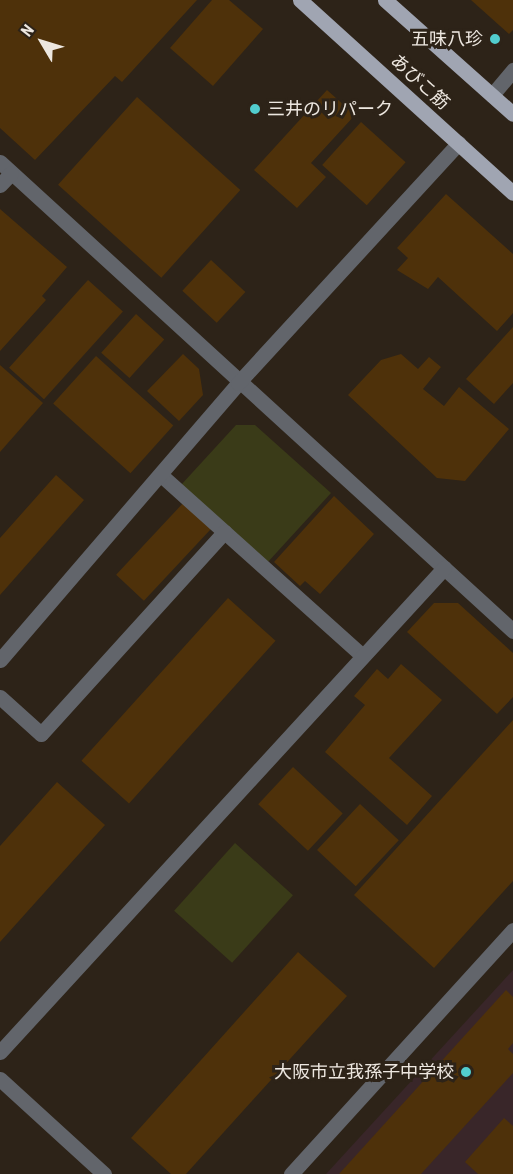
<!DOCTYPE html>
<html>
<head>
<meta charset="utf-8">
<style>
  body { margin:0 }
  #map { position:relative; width:513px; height:1174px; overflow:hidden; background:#2d2318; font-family:"Roboto Condensed","Noto Sans JP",sans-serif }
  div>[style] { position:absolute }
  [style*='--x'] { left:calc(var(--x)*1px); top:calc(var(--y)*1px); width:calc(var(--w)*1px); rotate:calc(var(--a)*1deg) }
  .education>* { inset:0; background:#392629 }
  .green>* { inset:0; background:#3a3b18; transform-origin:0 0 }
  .building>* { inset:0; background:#4e310a; transform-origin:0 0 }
  .minor>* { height:15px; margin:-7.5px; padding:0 7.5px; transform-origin:7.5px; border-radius:7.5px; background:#62656b }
  .major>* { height:15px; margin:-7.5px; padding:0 7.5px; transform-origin:7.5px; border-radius:7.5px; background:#a0a5b2 }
  .dots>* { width:16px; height:16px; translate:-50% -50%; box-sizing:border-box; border:3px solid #2d2318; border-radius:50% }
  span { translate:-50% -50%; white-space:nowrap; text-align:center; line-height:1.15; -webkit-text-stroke:6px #2d2318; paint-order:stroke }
  .poi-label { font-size:18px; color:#ede7e0 }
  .right { translate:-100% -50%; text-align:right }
  .left { translate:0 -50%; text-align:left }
  .street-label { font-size:18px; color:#ede7e0 }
  .north { position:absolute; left:12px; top:12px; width:60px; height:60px; -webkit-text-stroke:4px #2d2318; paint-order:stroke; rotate:308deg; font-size:16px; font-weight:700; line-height:24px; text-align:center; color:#ede7e0 }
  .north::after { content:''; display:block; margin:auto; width:21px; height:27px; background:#ede7e0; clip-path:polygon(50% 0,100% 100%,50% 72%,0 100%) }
</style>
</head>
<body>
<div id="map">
  <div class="education">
    <div style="clip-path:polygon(513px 970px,513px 1174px,326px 1174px)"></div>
  </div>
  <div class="green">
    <div style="clip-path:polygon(236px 425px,255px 425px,331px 493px,267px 563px,181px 485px)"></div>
    <div style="left:235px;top:843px;width:78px;height:91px;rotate:42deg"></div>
  </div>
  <div class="building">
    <div style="clip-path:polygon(0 0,197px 0,122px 82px,115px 76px,35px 160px,0 128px)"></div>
    <div style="clip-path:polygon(212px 0,229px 0,263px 29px,213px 86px,170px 48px)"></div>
    <div style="clip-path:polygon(471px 0,513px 0,513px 30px,509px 34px)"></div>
    <div style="clip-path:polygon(327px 90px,355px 115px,311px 163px,326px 177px,297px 208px,254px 170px)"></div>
    <div style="left:137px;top:97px;width:139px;height:118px;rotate:42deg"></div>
    <div style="left:361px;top:122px;width:60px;height:58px;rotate:42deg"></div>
    <div style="clip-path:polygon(446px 194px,513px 254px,513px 313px,497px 331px,438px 277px,428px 289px,397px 270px,408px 258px,397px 248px)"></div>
    <div style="clip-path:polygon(0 209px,67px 267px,42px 296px,46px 300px,0 351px)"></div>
    <div style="left:211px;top:260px;width:47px;height:42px;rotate:43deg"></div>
    <div style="left:88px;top:280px;width:47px;height:118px;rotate:42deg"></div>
    <div style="left:136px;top:314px;width:38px;height:52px;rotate:42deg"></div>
    <div style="clip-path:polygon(513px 327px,513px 383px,494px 404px,466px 379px)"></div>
    <div style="clip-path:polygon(183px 354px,199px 369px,203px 395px,179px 421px,147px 391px)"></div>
    <div style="clip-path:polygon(401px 354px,418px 369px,429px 357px,441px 367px,423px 389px,444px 406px,459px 387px,509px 429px,465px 481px,437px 478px,348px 395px,381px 360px)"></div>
    <div style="left:96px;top:356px;width:104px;height:64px;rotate:42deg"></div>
    <div style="clip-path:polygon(0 365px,43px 403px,0 452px)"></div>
    <div style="clip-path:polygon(56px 475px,84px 500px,0 595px,0 538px)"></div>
    <div style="clip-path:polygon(334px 496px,374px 534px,320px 594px,305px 581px,300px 586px,274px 562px)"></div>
    <div style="left:185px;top:501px;width:38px;height:101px;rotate:43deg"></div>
    <div style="left:228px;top:598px;width:64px;height:219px;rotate:42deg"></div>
    <div style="clip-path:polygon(434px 603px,458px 603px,513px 653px,513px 697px,497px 714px,407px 632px)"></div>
    <div style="clip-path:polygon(401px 664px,442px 700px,389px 758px,432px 796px,407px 825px,325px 752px,365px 705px,354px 696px,377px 669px,388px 679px)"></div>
    <div style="clip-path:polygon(513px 720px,513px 881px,434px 968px,354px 895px)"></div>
    <div style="left:293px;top:767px;width:68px;height:51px;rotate:43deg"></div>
    <div style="clip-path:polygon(57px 782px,105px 825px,0 942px,0 846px)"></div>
    <div style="left:360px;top:804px;width:53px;height:63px;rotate:43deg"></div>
    <div style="clip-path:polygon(298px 952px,347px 996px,186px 1174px,171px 1174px,131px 1138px)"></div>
    <div style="clip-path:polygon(506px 990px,513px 997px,513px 1043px,508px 1049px,513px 1054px,513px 1073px,421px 1174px,339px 1174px)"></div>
    <div style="clip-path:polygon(504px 1118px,513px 1126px,513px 1174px,478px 1174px,465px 1162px)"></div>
  </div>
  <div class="minor">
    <div style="--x:492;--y:95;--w:33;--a:-50"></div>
    <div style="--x:0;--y:162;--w:695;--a:42.43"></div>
    <div style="--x:0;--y:185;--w:16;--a:-47"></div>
    <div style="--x:161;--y:475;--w:271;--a:41.9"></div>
    <div style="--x:0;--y:660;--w:365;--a:-49.3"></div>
    <div style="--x:238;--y:383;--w:326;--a:-47.4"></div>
    <div style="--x:0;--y:697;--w:55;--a:42.1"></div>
    <div style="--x:41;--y:734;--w:273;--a:-47.8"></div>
    <div style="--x:0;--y:1052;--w:657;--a:-47.47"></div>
    <div style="--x:0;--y:1079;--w:141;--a:42.4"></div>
    <div style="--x:291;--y:1174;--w:330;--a:-47.7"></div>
  </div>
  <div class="major">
    <div style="--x:300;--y:0;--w:287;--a:42.2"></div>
    <div style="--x:385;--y:0;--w:171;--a:41.7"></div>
  </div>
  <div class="dots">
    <div style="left:495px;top:39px;background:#52cdce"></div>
    <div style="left:255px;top:109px;background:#52cdce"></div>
    <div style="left:466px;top:1072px;background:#52cdce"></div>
  </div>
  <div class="poi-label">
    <span class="right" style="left:483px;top:39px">五味八珍</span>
    <span class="left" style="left:267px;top:109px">三井のリパーク</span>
    <span class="right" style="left:454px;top:1072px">大阪市立我孫子中学校</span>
  </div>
  <div class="street-label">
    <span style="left:420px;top:82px;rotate:42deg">あびこ筋</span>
  </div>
  <div class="north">N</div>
</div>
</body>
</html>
